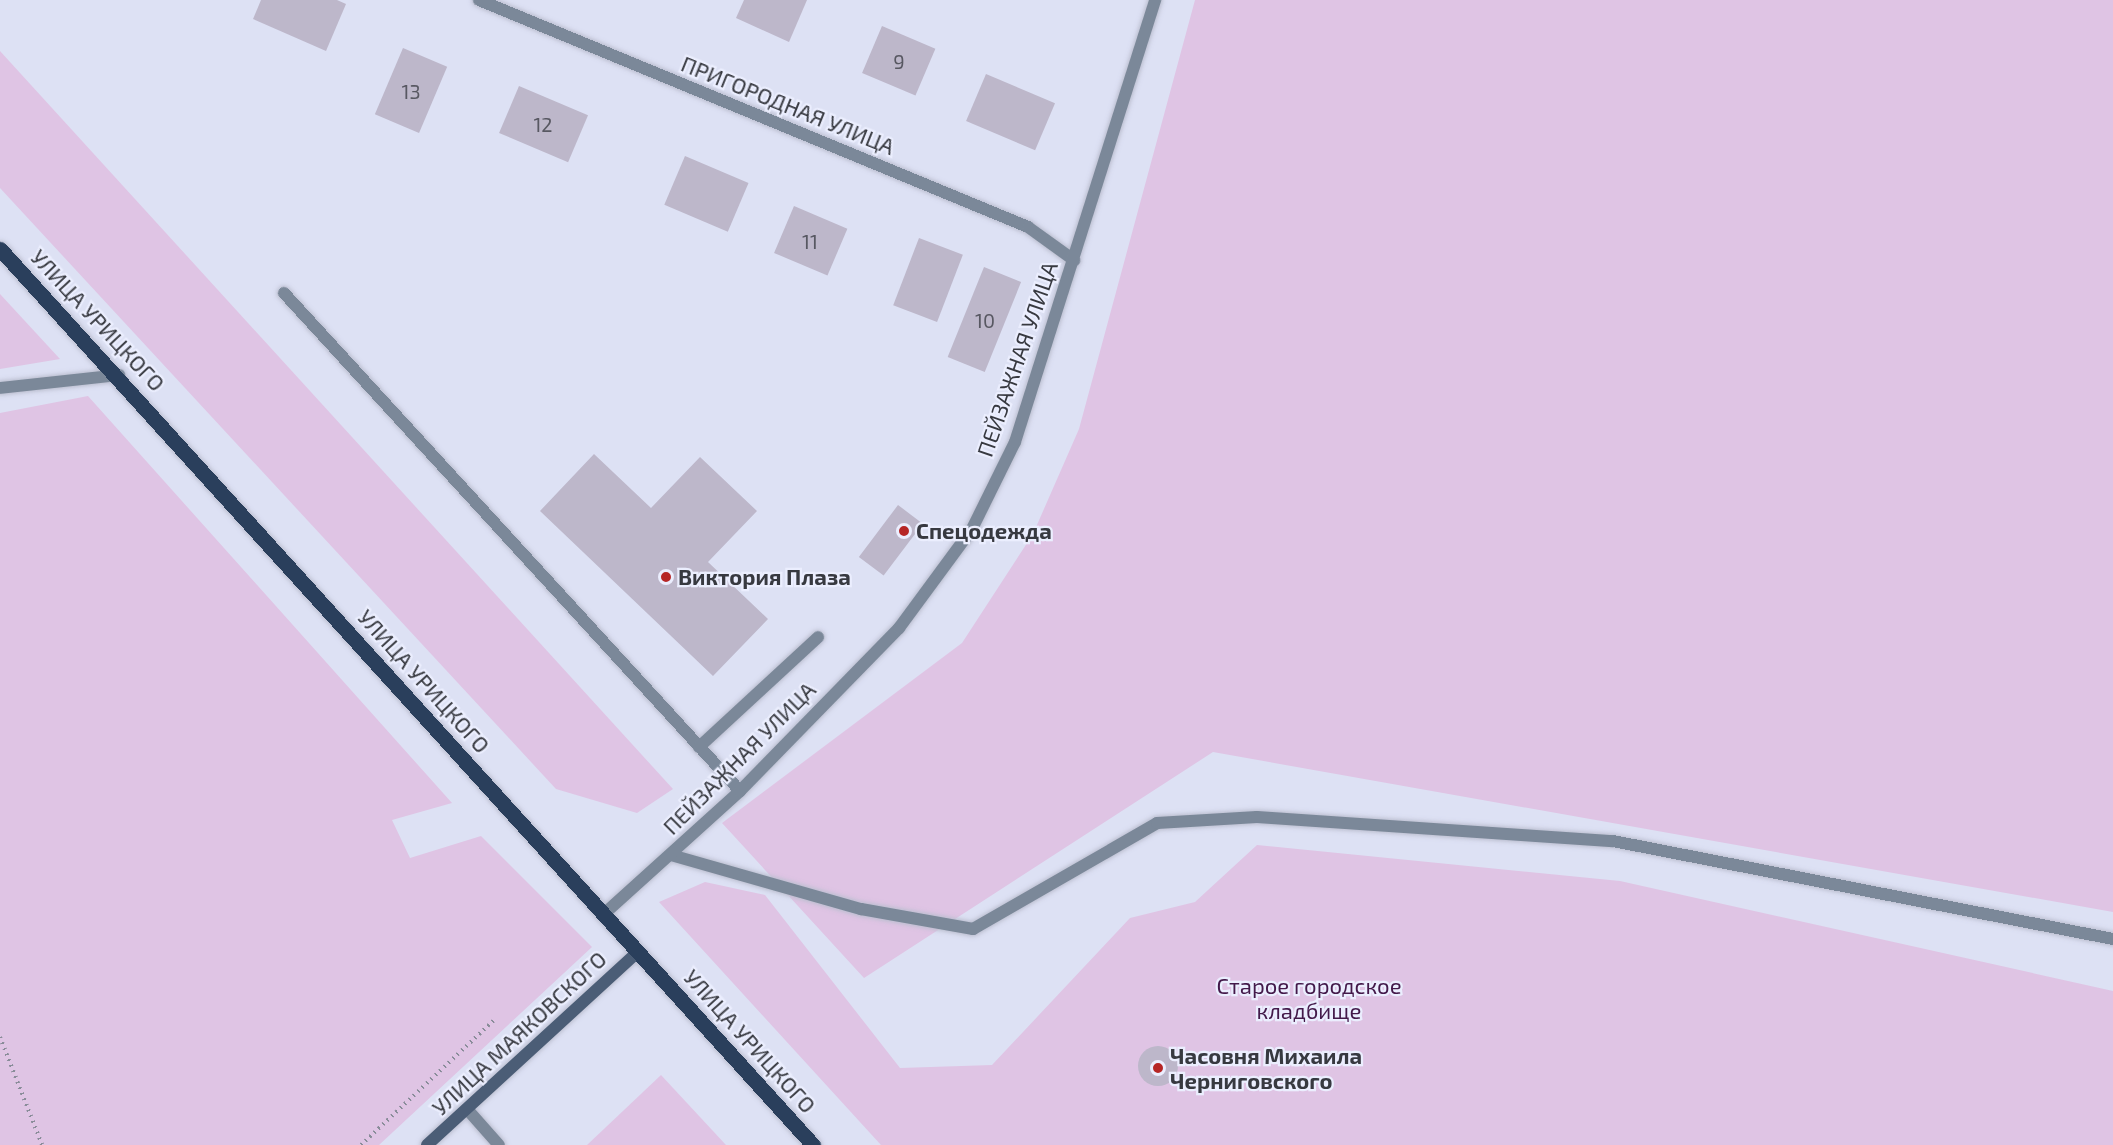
<!DOCTYPE html>
<html>
<head>
<meta charset="utf-8">
<style>
  body { margin:0 }
  #map { position:relative; width:2113px; height:1145px; overflow:hidden; background:#dde1f4; font-family:"Exo 2",sans-serif }
  div>[style] { position:absolute }
  [style*='--x'] { left:calc(var(--x)*1px); top:calc(var(--y)*1px); width:calc(var(--w)*1px); rotate:calc(var(--a)*1deg) }
  .green>* { inset:0; background:#dfc4e4 }
  .building>* { inset:0; background:#bdb7ca; transform-origin:0 0 }
  .round { border-radius:50% }
  .path>* { height:4px; margin-top:-2px; transform-origin:0; background:repeating-linear-gradient(90deg,#898c99 0 1.5px,transparent 0 6px) }
  .roads { filter:drop-shadow(0 0 2px #bcbfd0) drop-shadow(0 0 2px #bcbfd0) }
  .service>* { height:12px; margin:-6px; padding:0 6px; transform-origin:6px; border-radius:6px; background:#7b8899 }
  .minor>* { height:12px; margin:-6px; padding:0 6px; transform-origin:6px; border-radius:6px; background:#7b8899 }
  .secondary>* { height:12px; margin:-6px; padding:0 6px; transform-origin:6px; border-radius:6px; background:#4b5d76 }
  .primary>* { height:15px; margin:-7.5px; padding:0 7.5px; transform-origin:7.5px; border-radius:7.5px; background:#2a3f5c }
  .dots>* { width:16px; height:16px; translate:-50% -50%; box-sizing:border-box; border:3px solid #ebeefe; border-radius:50% }
  span { translate:-50% -50%; white-space:nowrap; text-align:center; line-height:1.15; -webkit-text-stroke:4.5px #ebeefe; paint-order:stroke }
  .number-label { font-size:20px; color:#585862 }
  .number-label span { -webkit-text-stroke-width:0 }
  .street-label { font-size:22px; color:#373940 }
  .poi-label { font-size:22px; color:#373940; font-weight:700 }
  .left { translate:0 -50%; text-align:left }
  .park-label { font-size:22px; color:#43194a }
</style>
</head>
<body>
<div id="map">
  <div class="green">
    <div style="clip-path:polygon(1195px 0,2113px 0,2113px 912px,1213px 752px,864px 978px,722px 823px,962px 643px,1033px 534px,1079px 429px)"></div>
    <div style="clip-path:polygon(0 51px,673px 789px,637px 813px,556px 789px,0 188px)"></div>
    <div style="clip-path:polygon(0 294px,60px 359px,0 369px)"></div>
    <div style="clip-path:polygon(88px 396px,452px 803px,392px 820px,410px 858px,481px 836px,592px 947px,379px 1145px,0 1145px,0 413px)"></div>
    <div style="clip-path:polygon(1257px 845px,1620px 881px,2113px 991px,2113px 1145px,881px 1145px,659px 902px,705px 882px,765px 895px,900px 1068px,992px 1065px,1130px 918px,1195px 902px)"></div>
    <div style="clip-path:polygon(661px 1075px,726px 1145px,587px 1145px)"></div>
  </div>
  <div class="building">
    <div style="clip-path:polygon(261px 0,337px 0,346px 4px,326px 51px,253px 19px)"></div>
    <div style="clip-path:polygon(744px 0,807px 0,789px 42px,736px 18px)"></div>
    <div style="left:882px;top:26px;width:58px;height:51px;rotate:23deg"></div>
    <div style="left:403px;top:48px;width:48px;height:72px;rotate:23deg"></div>
    <div style="left:986px;top:74px;width:75px;height:51px;rotate:23deg"></div>
    <div style="left:519px;top:86px;width:75px;height:51px;rotate:23deg"></div>
    <div style="left:685px;top:156px;width:69px;height:53px;rotate:23deg"></div>
    <div style="left:794px;top:206px;width:58px;height:51px;rotate:23deg"></div>
    <div style="left:919px;top:238px;width:47px;height:72px;rotate:21deg"></div>
    <div style="left:984px;top:267px;width:40px;height:97px;rotate:22deg"></div>
    <div style="clip-path:polygon(594px 454px,651px 508px,700px 457px,757px 511px,708px 562px,768px 619px,713px 676px,540px 511px)"></div>
    <div style="left:898px;top:505px;width:31px;height:65px;rotate:37deg"></div>
    <div class="round" style="left:1138px;top:1046px;width:40px;height:40px"></div>
  </div>
  <div class="path">
    <div style="--x:0;--y:1037;--w:116;--a:68.7"></div>
    <div style="--x:361;--y:1145;--w:183;--a:-43.2"></div>
  </div>
  <div class="roads">
    <div class="service">
      <div style="--x:284;--y:293;--w:675;--a:47.52"></div>
      <div style="--x:699;--y:747;--w:162;--a:-42.7"></div>
      <div style="--x:467;--y:1109;--w:48;--a:48.4"></div>
    </div>
    <div class="minor">
      <div style="--x:479;--y:0;--w:594;--a:22.46"></div>
      <div style="--x:1028;--y:227;--w:57;--a:35.7"></div>
      <div style="--x:0;--y:388;--w:120;--a:-6.2"></div>
      <div style="--x:671;--y:855;--w:198;--a:15.9"></div>
      <div style="--x:861;--y:909;--w:114;--a:10.1"></div>
      <div style="--x:973;--y:929;--w:212;--a:-29.9"></div>
      <div style="--x:1157;--y:823;--w:100;--a:-3.4"></div>
      <div style="--x:1257;--y:817;--w:357;--a:3.9"></div>
      <div style="--x:1613;--y:841;--w:510;--a:11.09"></div>
      <div style="--x:605;--y:913;--w:182;--a:-42.1"></div>
      <div style="--x:740;--y:791;--w:228;--a:-45.7"></div>
      <div style="--x:899;--y:628;--w:123;--a:-53.6"></div>
      <div style="--x:972;--y:529;--w:97;--a:-63.7"></div>
      <div style="--x:1015;--y:442;--w:464;--a:-72.4"></div>
    </div>
    <div class="secondary">
      <div style="--x:427;--y:1145;--w:287;--a:-42.5"></div>
    </div>
    <div class="primary">
      <div style="--x:0;--y:249;--w:1210;--a:47.78"></div>
    </div>
  </div>
  <div class="dots">
    <div style="left:904px;top:531px;background:#b62626"></div>
    <div style="left:666px;top:577px;background:#b62626"></div>
    <div style="left:1158px;top:1068px;background:#b62626"></div>
  </div>
  <div class="number-label">
    <span style="left:899px;top:61px">9</span>
    <span style="left:411px;top:91px">13</span>
    <span style="left:543px;top:124px">12</span>
    <span style="left:810px;top:241px">11</span>
    <span style="left:985px;top:320px">10</span>
  </div>
  <div class="street-label">
    <span style="left:788px;top:105px;rotate:22deg">ПРИГОРОДНАЯ УЛИЦА</span>
    <span style="left:98px;top:320px;rotate:47deg">УЛИЦА УРИЦКОГО</span>
    <span style="left:1017px;top:359px;rotate:-71deg">ПЕЙЗАЖНАЯ УЛИЦА</span>
    <span style="left:424px;top:681px;rotate:48deg">УЛИЦА УРИЦКОГО</span>
    <span style="left:739px;top:758px;rotate:-45deg">ПЕЙЗАЖНАЯ УЛИЦА</span>
    <span style="left:519px;top:1033px;rotate:-43deg">УЛИЦА МАЯКОВСКОГО</span>
    <span style="left:750px;top:1041px;rotate:48deg">УЛИЦА УРИЦКОГО</span>
  </div>
  <div class="poi-label">
    <span class="left" style="left:916px;top:531px">Спецодежда</span>
    <span class="left" style="left:678px;top:577px">Виктория Плаза</span>
    <span class="left" style="left:1170px;top:1068px">Часовня Михаила<br>Черниговского</span>
  </div>
  <div class="park-label">
    <span style="left:1309px;top:998px">Старое городское<br>кладбище</span>
  </div>
</div>
</body>
</html>
